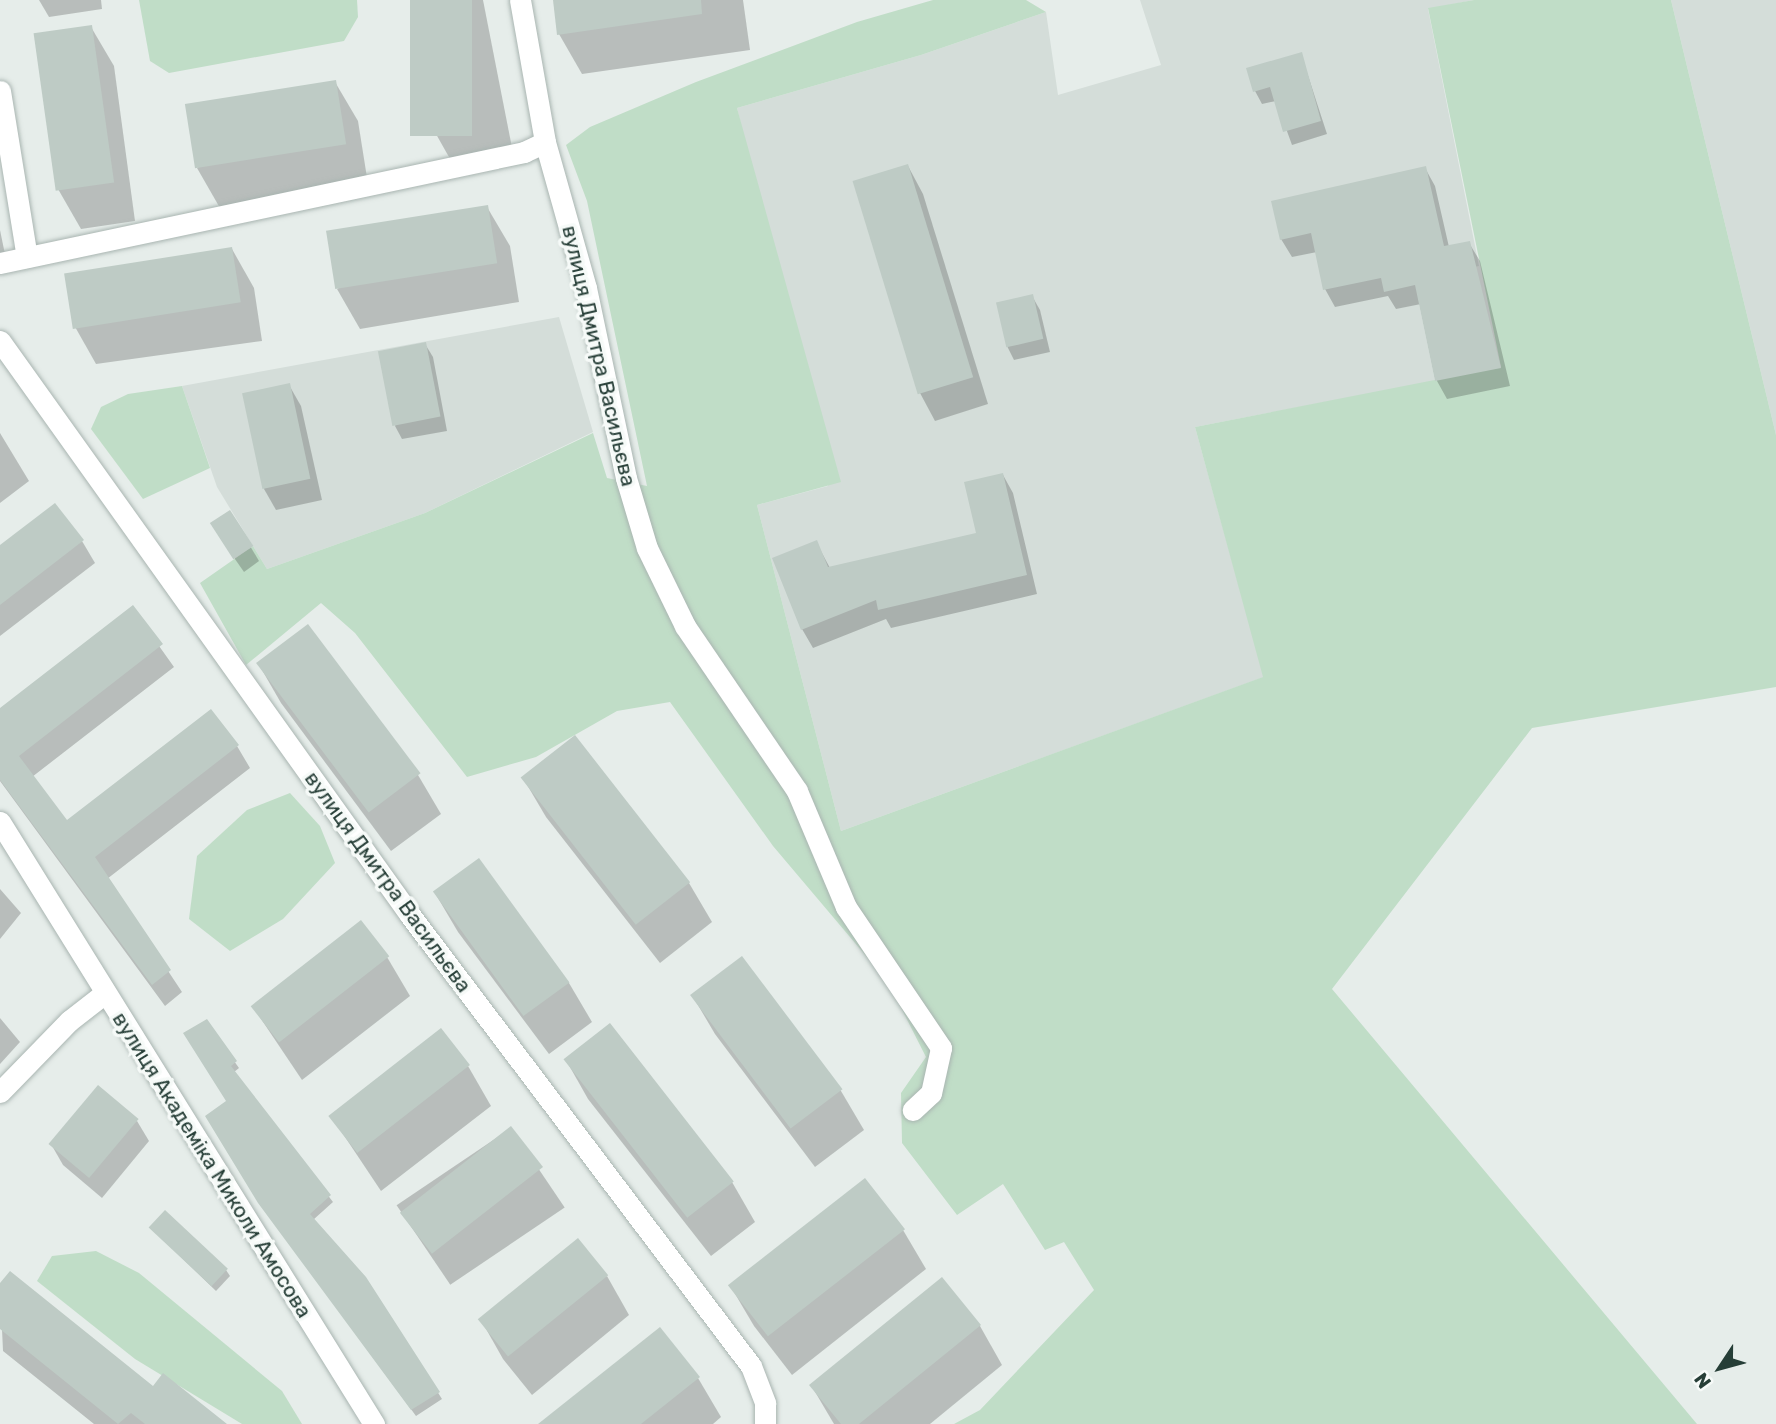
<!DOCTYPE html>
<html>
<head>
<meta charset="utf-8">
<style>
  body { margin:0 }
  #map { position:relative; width:1776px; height:1424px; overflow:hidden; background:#e6edea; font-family:Rubik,sans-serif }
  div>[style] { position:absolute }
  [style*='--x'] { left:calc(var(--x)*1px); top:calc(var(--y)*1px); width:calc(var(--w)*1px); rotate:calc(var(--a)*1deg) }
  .built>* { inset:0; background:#d4ddd9 }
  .green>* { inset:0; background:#c0ddc7 }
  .shadow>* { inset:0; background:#0003; transform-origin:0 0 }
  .building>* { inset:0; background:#becbc5; transform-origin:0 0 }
  .roads { filter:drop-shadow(0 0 2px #a9b5b1) drop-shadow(0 0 2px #a9b5b1) }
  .street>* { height:21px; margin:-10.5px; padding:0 10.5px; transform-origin:10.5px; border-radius:10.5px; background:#fff }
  span { translate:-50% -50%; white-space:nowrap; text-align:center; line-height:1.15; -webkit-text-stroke:7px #f6faf8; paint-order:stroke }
  .street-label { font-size:21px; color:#263e37 }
  .north { position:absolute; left:1685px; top:1333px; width:70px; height:70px; -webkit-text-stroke:5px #f6faf8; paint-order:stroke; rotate:234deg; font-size:19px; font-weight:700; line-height:28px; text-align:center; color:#263e37 }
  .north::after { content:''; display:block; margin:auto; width:24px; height:32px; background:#263e37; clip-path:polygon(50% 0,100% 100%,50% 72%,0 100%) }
</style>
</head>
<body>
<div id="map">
  <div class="built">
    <div style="clip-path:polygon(1140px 0,1474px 0,1428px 9px,1479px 266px,1430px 277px,1419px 304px,1435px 381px,1195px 427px,1264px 677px,841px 831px,757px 505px,828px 486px,737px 108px,921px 55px,1046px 12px,1058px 95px,1161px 65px)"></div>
    <div style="clip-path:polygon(1671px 0,1776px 0,1776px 435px)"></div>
    <div style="clip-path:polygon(559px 317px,593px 432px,425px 513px,267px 569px,217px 487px,182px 386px)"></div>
  </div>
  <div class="green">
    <div style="clip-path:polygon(139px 0,357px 0,358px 17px,344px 41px,169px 73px,150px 61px)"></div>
    <div style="clip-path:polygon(933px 0,1026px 0,1046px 12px,921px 55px,737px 108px,841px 482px,757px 505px,841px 831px,1263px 677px,1195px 427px,1501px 367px,1428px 8px,1474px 0,1671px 0,1776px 435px,1776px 687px,1532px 728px,1332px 989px,1697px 1424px,954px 1424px,980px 1410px,1094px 1290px,1064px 1242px,1045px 1250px,1003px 1184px,957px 1215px,902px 1143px,901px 1093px,926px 1057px,888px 982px,773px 846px,670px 702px,617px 711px,536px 757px,467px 777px,355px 633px,321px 603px,246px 665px,200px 583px,253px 546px,267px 569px,425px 513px,593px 433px,607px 478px,647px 486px,587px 201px,566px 145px,590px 127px,696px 82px,857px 22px)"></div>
    <div style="clip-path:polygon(182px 386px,210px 468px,143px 499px,91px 429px,101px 407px,128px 394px)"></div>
    <div style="clip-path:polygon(290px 793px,320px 826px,335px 863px,283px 919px,230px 951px,189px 919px,197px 856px,247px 810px)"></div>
    <div style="clip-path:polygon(96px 1251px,139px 1273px,282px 1391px,302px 1424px,242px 1424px,135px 1359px,37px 1281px,52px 1256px)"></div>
  </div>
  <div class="shadow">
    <div style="clip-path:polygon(39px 0,101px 0,102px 9px,49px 17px)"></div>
    <div style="clip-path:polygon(412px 0,483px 0,515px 163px,458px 173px,436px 134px)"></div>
    <div style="clip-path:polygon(554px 0,743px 0,750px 50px,582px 74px,559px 34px)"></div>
    <div style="clip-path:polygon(91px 27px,114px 66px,135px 221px,81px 229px,58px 189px)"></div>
    <div style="clip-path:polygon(1301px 54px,1327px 134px,1292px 145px,1276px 101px,1262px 104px,1255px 91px)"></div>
    <div style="clip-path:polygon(335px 82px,358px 121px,368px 184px,220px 208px,197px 168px)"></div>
    <div style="clip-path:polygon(908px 166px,923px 194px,988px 404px,935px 421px,920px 393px)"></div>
    <div style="clip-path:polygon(1425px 168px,1435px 186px,1449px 247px,1469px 243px,1480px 261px,1510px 386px,1447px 399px,1437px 381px,1421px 304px,1396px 309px,1388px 296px,1335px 307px,1325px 289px,1317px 252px,1292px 257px,1281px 239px)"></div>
    <div style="clip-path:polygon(487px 207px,510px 246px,519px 302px,360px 329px,337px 289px)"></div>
    <div style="clip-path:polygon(0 230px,8px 269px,0 271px)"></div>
    <div style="clip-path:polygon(232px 249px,254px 288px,262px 341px,96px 364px,74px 325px)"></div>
    <div style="clip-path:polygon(1032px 296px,1040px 310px,1050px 352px,1014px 360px,1007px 346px)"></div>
    <div style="clip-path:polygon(425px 344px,433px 357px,447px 431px,402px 439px,395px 426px)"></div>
    <div style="clip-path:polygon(289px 385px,301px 406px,322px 500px,276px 510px,264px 489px)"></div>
    <div style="clip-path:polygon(0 433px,29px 481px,0 503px)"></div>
    <div style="clip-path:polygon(1003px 475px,1013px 493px,1037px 594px,891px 628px,886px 619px,813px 648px,802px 629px,816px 542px,830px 568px,978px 535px)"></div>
    <div style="clip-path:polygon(230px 512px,259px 561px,244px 572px,221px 539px)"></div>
    <div style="clip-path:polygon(82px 541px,95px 563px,0 636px,0 547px)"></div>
    <div style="clip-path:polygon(132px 608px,174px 667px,32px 777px,67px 823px,210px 711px,237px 746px,250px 768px,107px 879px,182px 992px,165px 1006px,0 781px,0 710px)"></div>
    <div style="clip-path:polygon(258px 663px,418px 775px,441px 814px,391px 851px,281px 703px)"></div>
    <div style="clip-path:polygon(575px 737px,689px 883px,712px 922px,660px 963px,546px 817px,523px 778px)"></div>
    <div style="clip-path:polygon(0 889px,21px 913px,0 939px)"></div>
    <div style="clip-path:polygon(435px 893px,569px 983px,592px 1022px,549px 1054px,458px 932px)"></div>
    <div style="clip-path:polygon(387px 957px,410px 996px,302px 1080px,253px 1007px)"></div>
    <div style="clip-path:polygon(741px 958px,841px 1091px,864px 1130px,815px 1167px,715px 1034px,692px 995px)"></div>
    <div style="clip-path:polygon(0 1018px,20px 1042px,0 1064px)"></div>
    <div style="clip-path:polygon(206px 1022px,239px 1068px,234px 1072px,333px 1202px,313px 1220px,365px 1278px,442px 1399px,416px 1416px,264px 1209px)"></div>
    <div style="clip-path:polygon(566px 1060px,732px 1182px,755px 1222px,711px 1256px,588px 1099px)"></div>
    <div style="clip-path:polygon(468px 1066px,491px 1106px,381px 1191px,331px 1116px)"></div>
    <div style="clip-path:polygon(137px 1121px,149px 1141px,102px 1198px,63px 1165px,51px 1144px)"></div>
    <div style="left:511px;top:1128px;width:96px;height:138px;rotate:56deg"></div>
    <div style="clip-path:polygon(151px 1228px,226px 1270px,230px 1276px,216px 1291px)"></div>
    <div style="clip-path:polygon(903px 1230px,926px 1269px,792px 1375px,754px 1326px,731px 1287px)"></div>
    <div style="clip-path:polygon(607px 1276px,629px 1315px,532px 1395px,503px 1359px,481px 1320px)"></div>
    <div style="clip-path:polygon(942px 1279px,980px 1326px,1002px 1365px,930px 1424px,834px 1424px,811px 1385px)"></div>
    <div style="clip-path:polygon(0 1286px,153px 1388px,224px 1424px,94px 1424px,3px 1351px)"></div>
    <div style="clip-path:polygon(698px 1378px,721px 1417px,713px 1424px,541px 1424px)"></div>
  </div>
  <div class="building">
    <div style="left:410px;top:0;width:62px;height:136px"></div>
    <div style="clip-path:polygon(553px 0,701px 0,702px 14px,557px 35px)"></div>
    <div style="left:92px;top:25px;width:159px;height:59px;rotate:82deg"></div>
    <div style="clip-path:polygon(1302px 52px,1321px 121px,1283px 132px,1270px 87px,1253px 92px,1246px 68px)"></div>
    <div style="left:336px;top:80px;width:65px;height:153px;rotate:81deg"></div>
    <div style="left:908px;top:164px;width:223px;height:58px;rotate:73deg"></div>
    <div style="clip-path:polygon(1426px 166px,1444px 246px,1470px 241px,1501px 368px,1435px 381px,1415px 285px,1384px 292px,1381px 278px,1323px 290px,1311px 233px,1280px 240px,1271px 201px)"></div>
    <div style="left:488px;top:205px;width:59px;height:164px;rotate:81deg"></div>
    <div style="left:232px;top:247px;width:56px;height:170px;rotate:81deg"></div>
    <div style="left:1033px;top:294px;width:46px;height:38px;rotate:77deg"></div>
    <div style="left:426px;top:342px;width:76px;height:49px;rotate:79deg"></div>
    <div style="left:290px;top:383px;width:98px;height:49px;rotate:78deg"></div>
    <div style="clip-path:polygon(1003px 473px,1027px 575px,878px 610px,876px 600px,801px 630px,772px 558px,817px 540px,828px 567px,976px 533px,964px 482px)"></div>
    <div style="clip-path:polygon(55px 503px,84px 540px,0 605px,0 545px)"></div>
    <div style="left:230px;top:510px;width:43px;height:24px;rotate:57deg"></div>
    <div style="clip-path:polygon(133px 605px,163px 644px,19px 756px,67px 820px,211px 709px,239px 745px,95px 857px,171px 970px,152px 985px,0 780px,0 708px)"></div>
    <div style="left:308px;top:624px;width:187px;height:65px;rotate:53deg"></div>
    <div style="left:575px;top:735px;width:187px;height:69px;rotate:52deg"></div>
    <div style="left:479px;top:858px;width:154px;height:57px;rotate:54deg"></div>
    <div style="left:361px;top:920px;width:46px;height:140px;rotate:52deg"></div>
    <div style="left:742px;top:956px;width:167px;height:65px;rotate:53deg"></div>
    <div style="clip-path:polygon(207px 1019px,237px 1061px,231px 1066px,331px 1195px,310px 1214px,366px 1277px,440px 1392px,411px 1410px,258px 1203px,205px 1116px,226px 1101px,183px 1033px)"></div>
    <div style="left:610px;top:1023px;width:201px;height:59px;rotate:52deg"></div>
    <div style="left:441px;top:1028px;width:47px;height:143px;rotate:52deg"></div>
    <div style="left:98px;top:1085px;width:53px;height:77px;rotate:40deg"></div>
    <div style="left:511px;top:1126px;width:52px;height:141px;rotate:52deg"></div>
    <div style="left:865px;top:1178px;width:65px;height:174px;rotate:52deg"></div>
    <div style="left:165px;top:1210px;width:86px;height:24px;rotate:43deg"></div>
    <div style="left:578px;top:1238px;width:48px;height:129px;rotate:51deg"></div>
    <div style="clip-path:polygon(10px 1271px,153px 1386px,163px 1373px,227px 1424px,145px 1424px,131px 1413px,118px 1424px,0 1329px,0 1283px)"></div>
    <div style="clip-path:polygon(942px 1277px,981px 1325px,859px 1424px,841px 1424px,809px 1385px)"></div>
    <div style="clip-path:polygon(660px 1327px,700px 1377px,641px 1424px,538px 1424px)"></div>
  </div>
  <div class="roads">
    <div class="street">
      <div style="--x:520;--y:0;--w:144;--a:80"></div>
      <div style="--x:545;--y:142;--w:152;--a:74.3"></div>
      <div style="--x:586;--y:288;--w:194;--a:78.1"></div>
      <div style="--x:626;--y:478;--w:73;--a:73.3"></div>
      <div style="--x:647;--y:548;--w:87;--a:64"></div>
      <div style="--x:685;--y:626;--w:199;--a:55.8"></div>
      <div style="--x:797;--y:791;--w:126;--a:67.1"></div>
      <div style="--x:846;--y:907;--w:170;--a:56"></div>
      <div style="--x:941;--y:1048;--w:46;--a:102.5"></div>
      <div style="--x:931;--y:1093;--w:25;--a:137"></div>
      <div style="--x:0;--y:91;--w:168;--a:80.8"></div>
      <div style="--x:0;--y:263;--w:536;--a:-11.96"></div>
      <div style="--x:524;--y:152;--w:23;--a:-25"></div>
      <div style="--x:0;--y:341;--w:705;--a:54.46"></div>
      <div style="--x:410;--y:915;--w:565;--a:52.91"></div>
      <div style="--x:751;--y:1366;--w:40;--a:69"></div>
      <div style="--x:765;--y:1403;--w:21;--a:90"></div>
      <div style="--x:0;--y:822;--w:709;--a:58.15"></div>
      <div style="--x:0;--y:1092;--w:99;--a:-45.8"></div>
      <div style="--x:69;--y:1021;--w:46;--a:-37.9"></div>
    </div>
  </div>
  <div class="street-label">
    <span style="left:599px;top:356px;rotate:77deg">вулиця Дмитра Васильєва</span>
    <span style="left:388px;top:882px;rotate:54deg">вулиця Дмитра Васильєва</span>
    <span style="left:212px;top:1165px;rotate:58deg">вулиця Академіка Миколи Амосова</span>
  </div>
  <div class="north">N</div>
</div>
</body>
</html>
